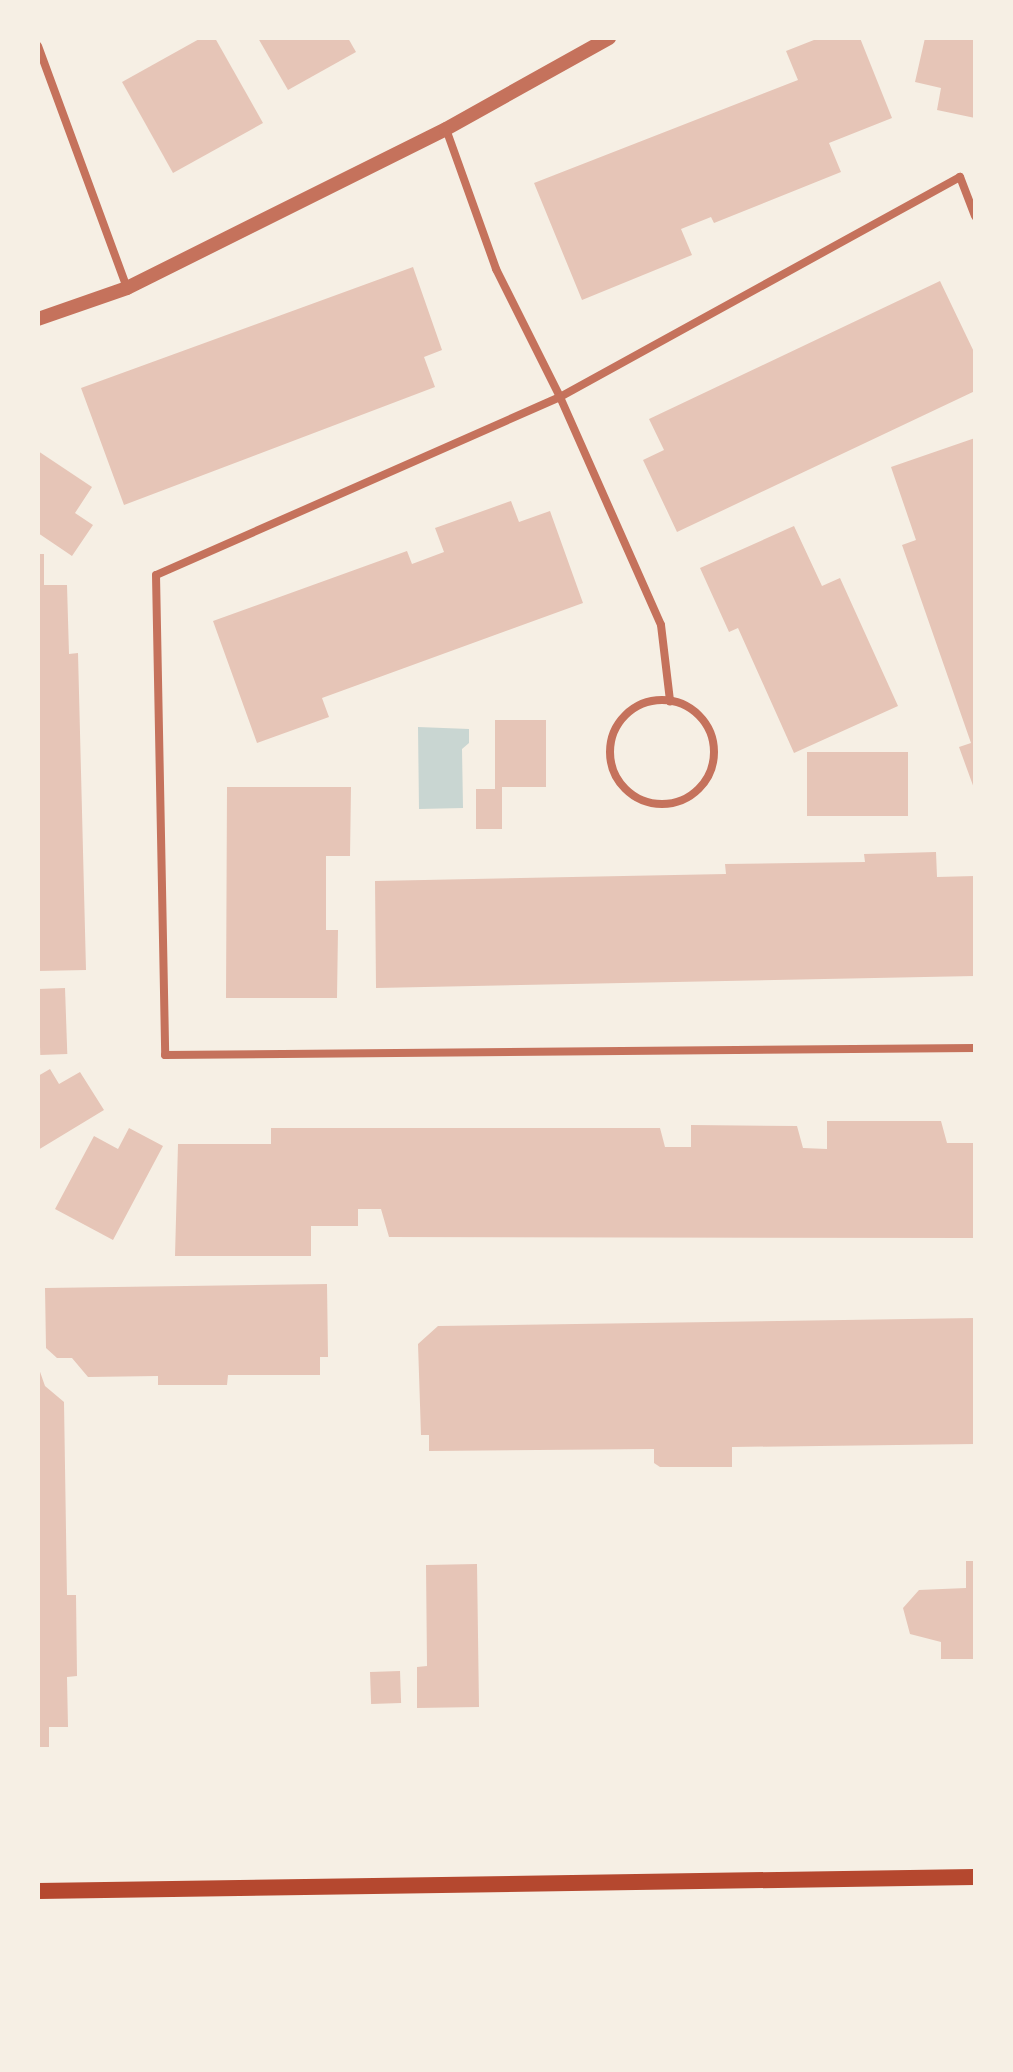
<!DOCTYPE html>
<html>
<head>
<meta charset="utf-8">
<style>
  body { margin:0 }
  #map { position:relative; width:1013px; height:2072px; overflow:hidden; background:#f6efe4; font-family:Overpass,sans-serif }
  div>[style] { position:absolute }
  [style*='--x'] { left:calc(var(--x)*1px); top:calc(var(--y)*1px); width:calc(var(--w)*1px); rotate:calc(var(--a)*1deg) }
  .water>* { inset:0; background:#c9d6d2 }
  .building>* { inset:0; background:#e6c5b7; transform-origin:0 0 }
  .minor>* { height:8px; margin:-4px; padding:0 4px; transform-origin:4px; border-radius:4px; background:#c5725c }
  .minor>.ring { margin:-4px; padding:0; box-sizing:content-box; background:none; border:8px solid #c5725c; border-radius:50% }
  .tertiary>* { height:14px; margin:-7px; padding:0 7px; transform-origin:7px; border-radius:7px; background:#c5725c }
  .secondary>* { height:16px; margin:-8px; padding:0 8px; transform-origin:8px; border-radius:8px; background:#b5482f }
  span { translate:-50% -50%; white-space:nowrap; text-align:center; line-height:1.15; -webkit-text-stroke:7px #f6efe4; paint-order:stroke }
  .frame { position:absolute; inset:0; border:40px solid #f6efe4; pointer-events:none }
</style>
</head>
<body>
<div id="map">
  <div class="water">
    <div style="clip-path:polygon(418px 727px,469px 729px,469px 743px,462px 749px,463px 808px,419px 809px)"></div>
  </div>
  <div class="building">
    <div style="clip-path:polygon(201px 38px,215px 38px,263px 123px,173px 173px,122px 82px)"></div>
    <div style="clip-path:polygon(258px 38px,348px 38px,356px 52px,288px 90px)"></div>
    <div style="clip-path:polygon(819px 38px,860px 38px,892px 118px,829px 143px,841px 172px,714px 223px,711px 217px,681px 229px,692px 255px,582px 300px,534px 183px,798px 80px,786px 51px)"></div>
    <div style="clip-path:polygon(925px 38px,975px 38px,975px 118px,937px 110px,941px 88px,915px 82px)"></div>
    <div style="clip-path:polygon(413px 267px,442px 350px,424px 357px,435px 387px,124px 505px,81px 388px)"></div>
    <div style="clip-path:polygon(940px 281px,975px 354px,975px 391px,677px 532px,643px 460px,664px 450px,649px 419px)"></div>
    <div style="clip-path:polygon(975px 438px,975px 791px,959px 747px,971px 743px,902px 545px,916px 540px,891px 467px)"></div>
    <div style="clip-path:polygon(38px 451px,92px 487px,75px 513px,93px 525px,72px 556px,38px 533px)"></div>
    <div style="clip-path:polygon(511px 501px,519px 522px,550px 511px,583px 603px,322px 698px,329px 717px,257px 743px,213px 621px,407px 551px,412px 564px,444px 552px,435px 528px)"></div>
    <div style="clip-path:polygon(794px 526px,822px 586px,840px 578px,898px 706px,794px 753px,738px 628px,729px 632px,700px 568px)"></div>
    <div style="clip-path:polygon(38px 554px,44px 554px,44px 585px,67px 585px,69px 654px,78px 653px,86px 970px,38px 971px)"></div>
    <div style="clip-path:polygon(495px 720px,546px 720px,546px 787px,502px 787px,502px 829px,476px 829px,476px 789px,495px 789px)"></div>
    <div style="left:807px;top:752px;width:101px;height:64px"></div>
    <div style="clip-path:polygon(227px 787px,351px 787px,350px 856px,326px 856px,326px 930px,338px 930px,337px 998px,226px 998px)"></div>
    <div style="clip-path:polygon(936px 852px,937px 877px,975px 876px,975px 976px,376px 988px,375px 881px,726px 874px,725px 864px,865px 862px,864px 854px)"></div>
    <div style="left:65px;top:988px;width:66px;height:27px;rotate:88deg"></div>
    <div style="clip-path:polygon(50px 1069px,59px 1084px,80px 1072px,104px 1110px,38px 1150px,38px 1076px)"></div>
    <div style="clip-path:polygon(827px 1121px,941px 1121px,947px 1143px,975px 1143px,975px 1238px,389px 1237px,381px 1209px,358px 1209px,358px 1226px,311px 1226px,311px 1256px,175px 1256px,178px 1144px,271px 1144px,271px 1128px,660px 1128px,665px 1147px,691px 1147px,691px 1125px,797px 1126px,803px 1148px,827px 1149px)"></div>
    <div style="clip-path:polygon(129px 1128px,163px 1146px,113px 1240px,55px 1209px,94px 1136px,118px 1149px)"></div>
    <div style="clip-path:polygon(327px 1284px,328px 1357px,320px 1357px,320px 1375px,228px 1375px,227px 1385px,158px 1385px,158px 1376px,88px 1377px,72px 1358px,57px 1358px,46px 1348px,45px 1288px)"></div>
    <div style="clip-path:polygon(975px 1318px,975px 1444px,732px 1447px,732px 1467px,660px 1467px,654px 1463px,654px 1449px,429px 1451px,429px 1435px,421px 1435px,418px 1344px,438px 1326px)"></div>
    <div style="clip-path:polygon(38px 1366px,45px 1386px,64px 1402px,67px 1595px,76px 1595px,77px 1676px,67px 1677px,68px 1727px,49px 1727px,49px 1747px,38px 1747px)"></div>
    <div style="clip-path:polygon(966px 1561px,975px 1561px,975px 1659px,941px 1659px,941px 1642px,910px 1634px,903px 1608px,919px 1590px,966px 1588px)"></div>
    <div style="clip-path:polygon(477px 1564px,479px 1707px,417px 1708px,417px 1667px,427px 1666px,426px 1565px)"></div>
    <div style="left:400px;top:1671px;width:32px;height:30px;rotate:88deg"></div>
  </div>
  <div class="minor">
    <div style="--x:38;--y:46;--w:258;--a:69.8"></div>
    <div style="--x:446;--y:129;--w:149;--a:70.3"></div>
    <div style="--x:496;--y:269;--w:143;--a:63.4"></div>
    <div style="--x:560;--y:397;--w:249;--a:66.1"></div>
    <div style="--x:661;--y:625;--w:77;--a:83.2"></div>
    <div style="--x:975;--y:216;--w:42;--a:-111"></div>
    <div style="--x:960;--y:177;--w:457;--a:151.2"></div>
    <div style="--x:560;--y:397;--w:441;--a:156.2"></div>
    <div style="--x:156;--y:575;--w:480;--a:88.9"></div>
    <div style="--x:165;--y:1055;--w:810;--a:-0.5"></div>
    <div class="ring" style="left:610px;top:700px;width:96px;height:96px"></div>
  </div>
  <div class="tertiary">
    <div style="--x:38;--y:319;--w:94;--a:-19.2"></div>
    <div style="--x:127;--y:288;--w:356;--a:-26.5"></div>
    <div style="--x:446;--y:129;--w:187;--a:-29.2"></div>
  </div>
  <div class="secondary">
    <div style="--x:38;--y:1891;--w:937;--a:-0.86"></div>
  </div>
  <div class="frame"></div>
</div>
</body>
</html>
